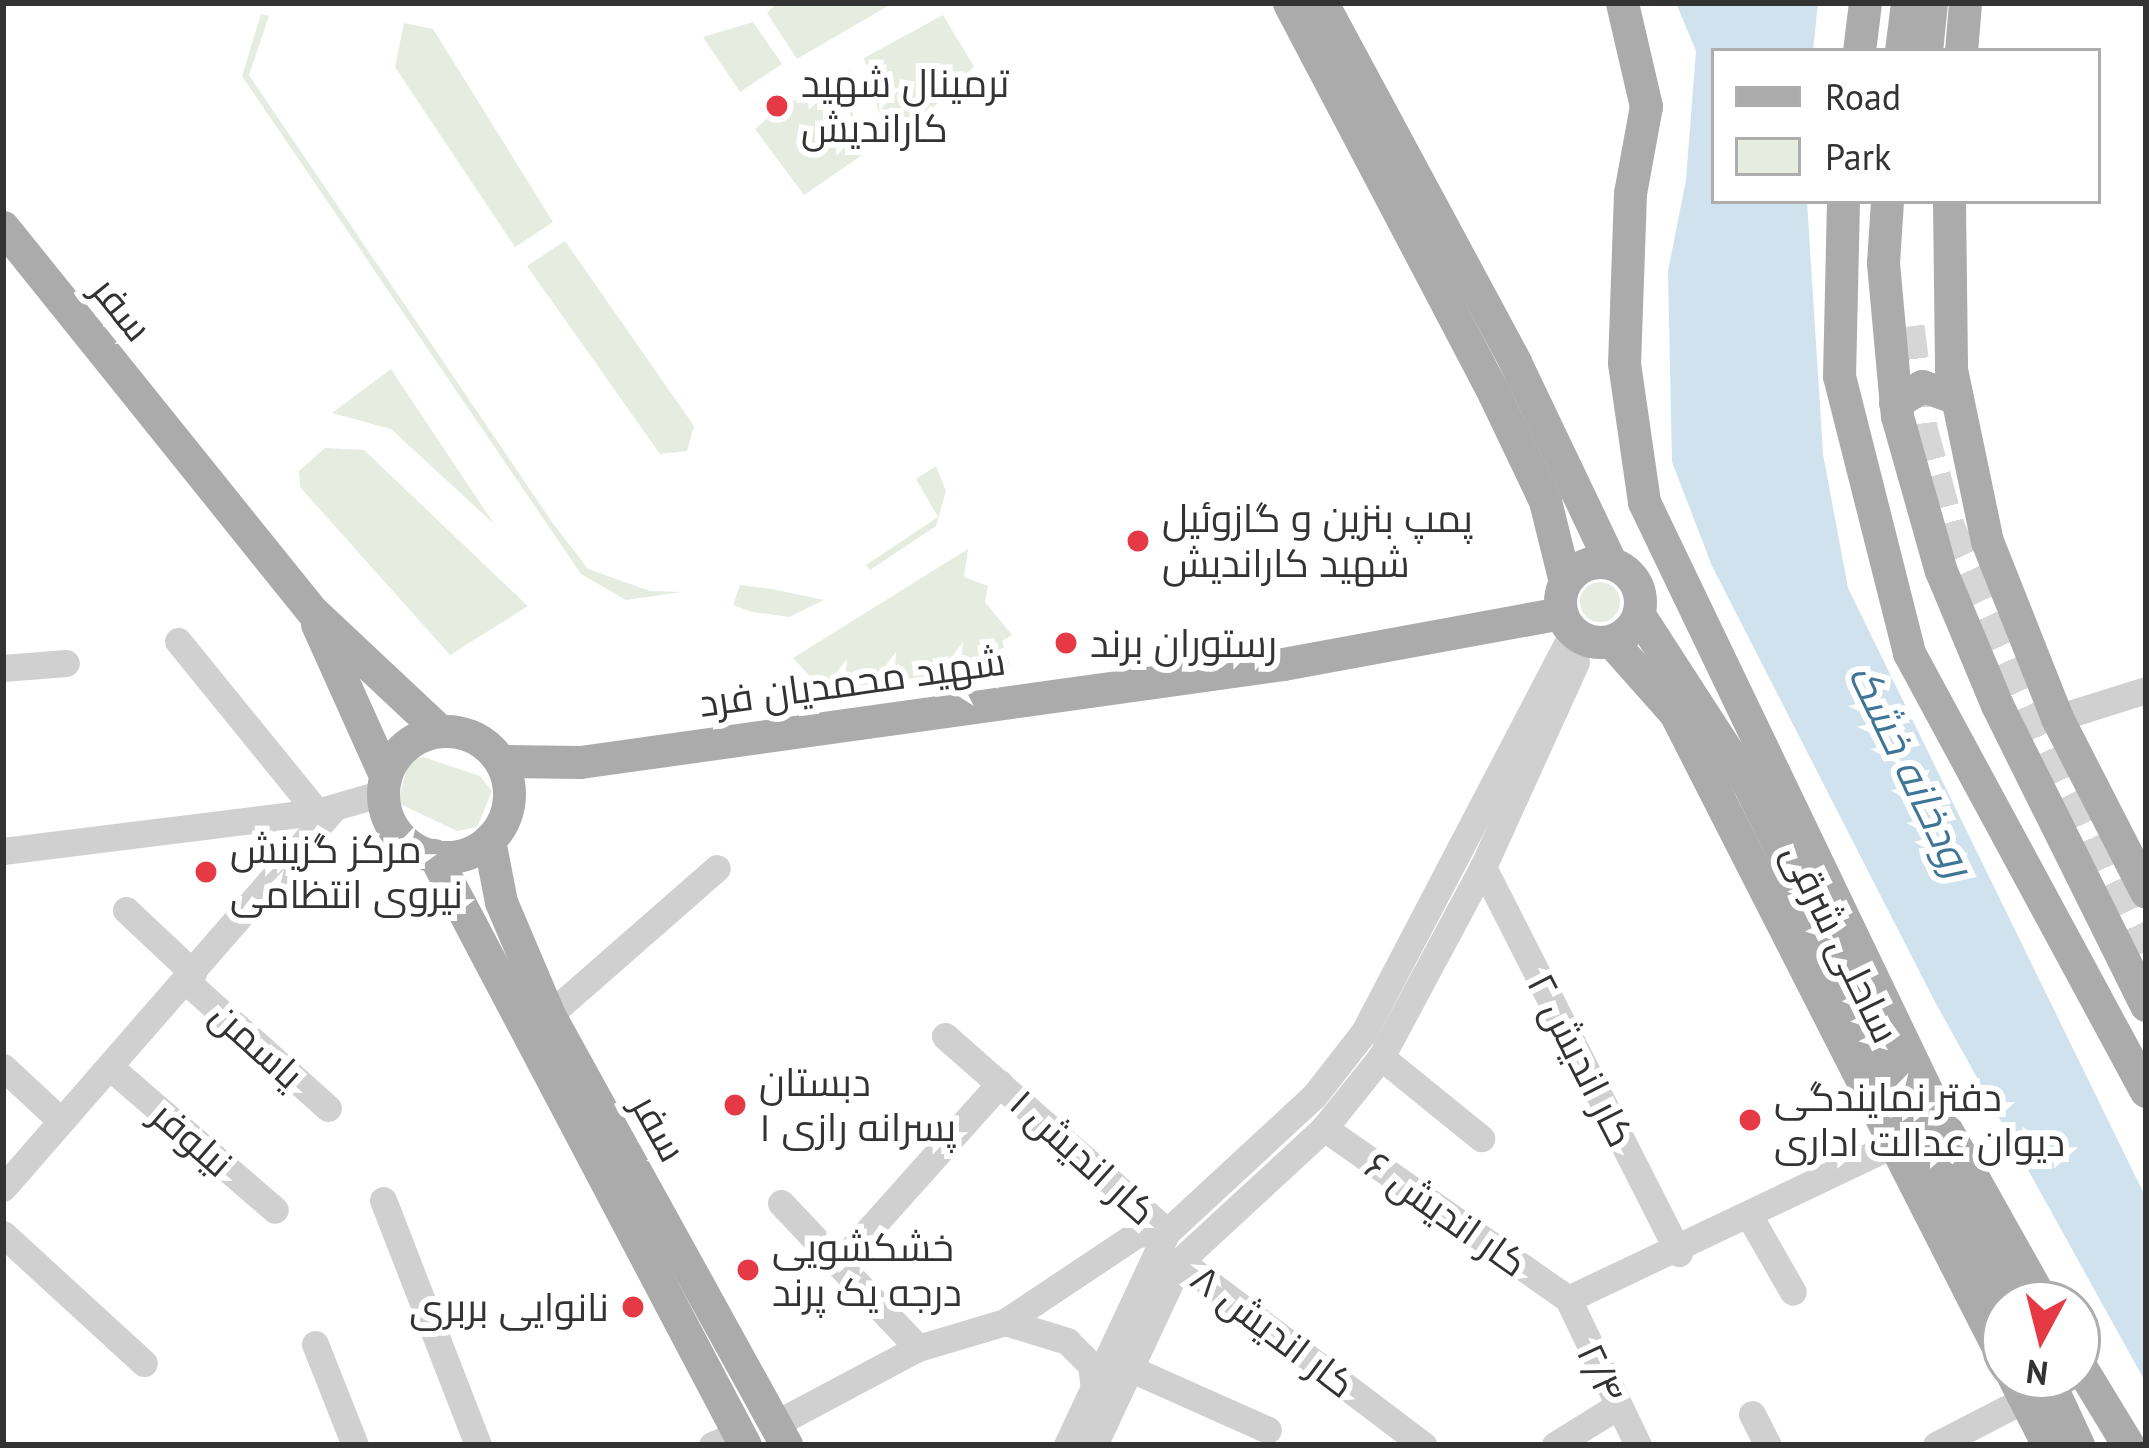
<!DOCTYPE html>
<html>
<head>
<meta charset="utf-8">
<style>
  body { margin:0 }
  #map { position:relative; width:2149px; height:1448px; overflow:hidden; background:#fff; font-family:"PT Sans",Cairo,sans-serif }
  div>[style] { position:absolute }
  [style*='--x'] { left:calc(var(--x)*1px); top:calc(var(--y)*1px); width:calc(var(--w)*1px); rotate:calc(var(--a)*1deg) }
  .green>* { inset:0; background:#e6ecdf }
  .round { border-radius:50% }
  .water>* { inset:0; background:#cfe2ee }
  .major-tunnel>* { height:33px; margin-top:-16.5px; transform-origin:0; background:repeating-linear-gradient(90deg,#d6d6d6 0 33px,transparent 0 49px) }
  .minor>* { height:27px; margin:-13.5px; padding:0 13.5px; transform-origin:13.5px; border-radius:13.5px; background:#d0d0d0 }
  .major>* { height:33px; margin:-16.5px; padding:0 16.5px; transform-origin:16.5px; border-radius:16.5px; background:#ababab }
  .major>.ring { margin:-16.5px; padding:0; box-sizing:content-box; background:none; border:33px solid #ababab; border-radius:50% }
  .dots>* { width:33px; height:33px; translate:-50% -50%; box-sizing:border-box; border:6px solid #fff; border-radius:50% }
  span { translate:-50% -50%; white-space:nowrap; text-align:center; line-height:1.15; -webkit-text-stroke:12px #fff; paint-order:stroke }
  .poi-label { font-size:39px; color:#333 }
  .left { translate:0 -50%; text-align:left }
  .right { translate:-100% -50%; text-align:right }
  .street-label { font-size:39px; color:#333 }
  .water-label { font-size:42px; color:#3f7597; font-style:italic }
  .frame { position:absolute; inset:0; border:6px solid #333; pointer-events:none }
  .legend { position:absolute; left:1711px; top:48px; width:390px; height:156px; box-sizing:border-box; background:#fff; border:3px solid #adadad; margin:0; padding:15px 21px; list-style:none; font-size:36px; color:#333 }
  .legend li { display:flex; align-items:center; gap:24px; height:60px }
  .legend b { width:60px; border:3px solid #adadad }
  .north { position:absolute; left:1981px; top:1280px; width:120px; height:120px; box-sizing:border-box; background:#fff; border:3px solid #adadad; border-radius:50%; rotate:187deg; font-size:33px; font-weight:700; line-height:48px; text-align:center; color:#333 }
  .north::after { content:''; display:block; margin:auto; width:42px; height:54px; background:#e63946; clip-path:polygon(50% 0,100% 100%,50% 72%,0 100%) }
</style>
</head>
<body>
<div id="map">
  <div class="green">
    <div style="clip-path:polygon(777px 3px,893px 3px,797px 59px,767px 13px)"></div>
    <div style="clip-path:polygon(261px 14px,269px 16px,249px 75px,552px 522px,588px 569px,650px 591px,681px 592px,626px 600px,581px 574px,242px 76px)"></div>
    <div style="clip-path:polygon(943px 15px,979px 75px,886px 139px,864px 58px)"></div>
    <div style="clip-path:polygon(753px 22px,782px 64px,740px 92px,703px 37px)"></div>
    <div style="clip-path:polygon(404px 23px,433px 29px,553px 222px,515px 247px,395px 67px)"></div>
    <div style="clip-path:polygon(850px 68px,854px 128px,865px 153px,804px 195px,755px 129px,787px 101px,807px 99px,816px 83px)"></div>
    <div style="clip-path:polygon(565px 241px,694px 426px,687px 451px,660px 454px,527px 266px)"></div>
    <div style="clip-path:polygon(391px 369px,494px 524px,391px 429px,332px 413px)"></div>
    <div style="clip-path:polygon(325px 448px,364px 450px,528px 606px,450px 655px,300px 487px,299px 471px)"></div>
    <div style="clip-path:polygon(936px 466px,946px 491px,936px 526px,870px 570px,866px 565px,938px 517px,916px 479px)"></div>
    <div style="clip-path:polygon(968px 549px,964px 577px,988px 586px,985px 602px,1012px 635px,1002px 641px,1010px 665px,833px 701px,793px 658px)"></div>
    <div class="round" style="left:1580px;top:582px;width:40px;height:40px"></div>
    <div style="clip-path:polygon(740px 585px,772px 589px,824px 600px,789px 617px,752px 612px,733px 605px)"></div>
    <div style="clip-path:polygon(423px 757px,480px 776px,492px 791px,477px 827px,457px 831px,398px 803px,409px 759px)"></div>
  </div>
  <div class="water">
    <div style="clip-path:polygon(1676px 3px,1818px 3px,1813px 51px,1714px 51px,1714px 201px,1807px 201px,1823px 454px,1848px 588px,2146px 1198px,2146px 1383px,1934px 1000px,1712px 566px,1672px 462px,1668px 271px,1686px 180px,1696px 51px)"></div>
  </div>
  <div class="major-tunnel">
    <div style="--x:1908;--y:326;--w:103;--a:82.7"></div>
    <div style="--x:1921;--y:428;--w:102;--a:74.6"></div>
    <div style="--x:1948;--y:526;--w:469;--a:65"></div>
  </div>
  <div class="minor">
    <div style="--x:178;--y:641;--w:220;--a:50.9"></div>
    <div style="--x:3;--y:668;--w:63;--a:-4.5"></div>
    <div style="--x:2057;--y:718;--w:93;--a:-17.5"></div>
    <div style="--x:3;--y:851;--w:316;--a:-7.1"></div>
    <div style="--x:317;--y:812;--w:69;--a:-16.1"></div>
    <div style="--x:1483;--y:867;--w:433;--a:63.1"></div>
    <div style="--x:126;--y:910;--w:92;--a:43.2"></div>
    <div style="--x:187;--y:982;--w:189;--a:41.8"></div>
    <div style="--x:549;--y:1015;--w:223;--a:-41.2"></div>
    <div style="--x:945;--y:1036;--w:296;--a:41.4"></div>
    <div style="--x:1381;--y:1057;--w:129;--a:39"></div>
    <div style="--x:3;--y:1067;--w:78;--a:42.9"></div>
    <div style="--x:110;--y:1067;--w:218;--a:40.9"></div>
    <div style="--x:1324;--y:1128;--w:298;--a:35"></div>
    <div style="--x:3;--y:1188;--w:503;--a:-48.95"></div>
    <div style="--x:383;--y:1200;--w:263;--a:68.8"></div>
    <div style="--x:781;--y:1203;--w:199;--a:46.6"></div>
    <div style="--x:1750;--y:1217;--w:86;--a:60.2"></div>
    <div style="--x:3;--y:1234;--w:191;--a:42.5"></div>
    <div style="--x:842;--y:1260;--w:237;--a:-48.2"></div>
    <div style="--x:1180;--y:1261;--w:305;--a:37.1"></div>
    <div style="--x:1568;--y:1299;--w:361;--a:-25.4"></div>
    <div style="--x:1568;--y:1299;--w:162;--a:64.4"></div>
    <div style="--x:1005;--y:1322;--w:65;--a:17"></div>
    <div style="--x:1067;--y:1341;--w:34;--a:45"></div>
    <div style="--x:1091;--y:1365;--w:24;--a:83"></div>
    <div style="--x:315;--y:1344;--w:109;--a:68.4"></div>
    <div style="--x:1129;--y:1368;--w:152;--a:24"></div>
    <div style="--x:1752;--y:1414;--w:35;--a:63"></div>
    <div style="--x:775;--y:1424;--w:162;--a:-28"></div>
    <div style="--x:918;--y:1348;--w:91;--a:-16.6"></div>
    <div style="--x:1005;--y:1322;--w:159;--a:-33.7"></div>
    <div style="--x:1137;--y:1234;--w:30;--a:-4"></div>
    <div style="--x:712;--y:1445;--w:29;--a:-22"></div>
    <div style="--x:1067;--y:1445;--w:235;--a:-64.9"></div>
    <div style="--x:1167;--y:1232;--w:200;--a:-42.8"></div>
    <div style="--x:1314;--y:1096;--w:81;--a:-52"></div>
    <div style="--x:1364;--y:1032;--w:451;--a:-62.4"></div>
    <div style="--x:1094;--y:1445;--w:203;--a:-64.9"></div>
    <div style="--x:1180;--y:1261;--w:196;--a:-42.7"></div>
    <div style="--x:1324;--y:1128;--w:91;--a:-51.2"></div>
    <div style="--x:1381;--y:1057;--w:216;--a:-61.8"></div>
    <div style="--x:1483;--y:867;--w:225;--a:-65.6"></div>
    <div style="--x:1555;--y:1445;--w:72;--a:-31.9"></div>
    <div style="--x:1936;--y:1445;--w:100;--a:-27.3"></div>
  </div>
  <div class="major">
    <div style="--x:1289;--y:3;--w:441;--a:62.3"></div>
    <div style="--x:1494;--y:394;--w:119;--a:64.5"></div>
    <div style="--x:1545;--y:501;--w:83;--a:76.1"></div>
    <div style="--x:1322;--y:3;--w:408;--a:61.7"></div>
    <div style="--x:1515;--y:362;--w:223;--a:64.5"></div>
    <div style="--x:1622;--y:3;--w:106;--a:76.9"></div>
    <div style="--x:1646;--y:106;--w:88;--a:100.4"></div>
    <div style="--x:1630;--y:193;--w:170;--a:92"></div>
    <div style="--x:1624;--y:363;--w:140;--a:81.8"></div>
    <div style="--x:1644;--y:502;--w:682;--a:64.37"></div>
    <div style="--x:1939;--y:1117;--w:214;--a:60.7"></div>
    <div style="--x:1859;--y:51;--w:48;--a:-82.9"></div>
    <div style="--x:1901;--y:51;--w:48;--a:-82.9"></div>
    <div style="--x:1926;--y:51;--w:48;--a:-84.1"></div>
    <div style="--x:1961;--y:51;--w:48;--a:-85.2"></div>
    <div style="--x:1843;--y:201;--w:175;--a:91.3"></div>
    <div style="--x:1839;--y:376;--w:286;--a:75.8"></div>
    <div style="--x:1909;--y:653;--w:498;--a:61.6"></div>
    <div style="--x:1887;--y:201;--w:62;--a:93.7"></div>
    <div style="--x:1883;--y:263;--w:154;--a:84.8"></div>
    <div style="--x:1897;--y:416;--w:161;--a:74.2"></div>
    <div style="--x:1941;--y:571;--w:145;--a:67.3"></div>
    <div style="--x:1997;--y:705;--w:335;--a:63.6"></div>
    <div style="--x:1949;--y:201;--w:168;--a:89.3"></div>
    <div style="--x:1951;--y:369;--w:176;--a:78.2"></div>
    <div style="--x:1987;--y:541;--w:190;--a:68.4"></div>
    <div style="--x:2057;--y:718;--w:195;--a:62.9"></div>
    <div style="--x:3;--y:227;--w:493;--a:51.2"></div>
    <div style="--x:312;--y:611;--w:175;--a:43.2"></div>
    <div style="--x:1895;--y:403;--w:32;--a:-32"></div>
    <div style="--x:1922;--y:386;--w:36;--a:19"></div>
    <div class="ring" style="left:1560px;top:562px;width:47px;height:47px"></div>
    <div style="--x:1639;--y:615;--w:202;--a:57.1"></div>
    <div style="--x:1749;--y:785;--w:580;--a:63.39"></div>
    <div style="--x:317;--y:624;--w:166;--a:65.8"></div>
    <div style="--x:1611;--y:641;--w:96;--a:48.4"></div>
    <div style="--x:1675;--y:713;--w:727;--a:63.01"></div>
    <div class="ring" style="left:383px;top:731px;width:93px;height:93px"></div>
    <div style="--x:501;--y:761;--w:79;--a:0.7"></div>
    <div style="--x:580;--y:762;--w:710;--a:-7.94"></div>
    <div style="--x:1283;--y:664;--w:283;--a:-10.4"></div>
    <div style="--x:489;--y:840;--w:63;--a:79"></div>
    <div style="--x:501;--y:902;--w:123;--a:67"></div>
    <div style="--x:549;--y:1015;--w:491;--a:61.1"></div>
    <div style="--x:434;--y:855;--w:667;--a:62.21"></div>
    <div style="--x:2077;--y:1361;--w:98;--a:58.7"></div>
    <div style="--x:2013;--y:1376;--w:77;--a:63.1"></div>
    <div style="--x:2046;--y:1376;--w:76;--a:65.1"></div>
  </div>
  <div class="dots">
    <div style="left:777px;top:106px;background:#e63946"></div>
    <div style="left:1138px;top:541px;background:#e63946"></div>
    <div style="left:1066px;top:643px;background:#e63946"></div>
    <div style="left:206px;top:872px;background:#e63946"></div>
    <div style="left:735px;top:1105px;background:#e63946"></div>
    <div style="left:1750px;top:1120px;background:#e63946"></div>
    <div style="left:748px;top:1270px;background:#e63946"></div>
    <div style="left:633px;top:1307px;background:#e63946"></div>
  </div>
  <div class="poi-label">
    <span class="left" style="left:801px;top:106px">ترمینال شهید<br>کاراندیش</span>
    <span class="left" style="left:1162px;top:541px">پمپ بنزین و گازوئیل<br>شهید کاراندیش</span>
    <span class="left" style="left:1090px;top:643px">رستوران برند</span>
    <span class="left" style="left:230px;top:872px">مرکز گزینش<br>نیروی انتظامی</span>
    <span class="left" style="left:759px;top:1105px">دبستان<br>پسرانه رازی ۱</span>
    <span class="left" style="left:1774px;top:1120px">دفتر نمایندگی<br>دیوان عدالت اداری</span>
    <span class="left" style="left:772px;top:1270px">خشکشویی<br>درجه یک پرند</span>
    <span class="right" style="left:609px;top:1307px">نانوایی بربری</span>
  </div>
  <div class="street-label">
    <span style="left:122px;top:309px;rotate:51deg">سفر</span>
    <span style="left:852px;top:682px;rotate:-8deg">شهید محمدیان فرد</span>
    <span style="left:1841px;top:943px;rotate:64deg">ساحلی شرقی</span>
    <span style="left:257px;top:1045px;rotate:42deg">یاسمن</span>
    <span style="left:1581px;top:1060px;rotate:63deg">۲ کار اندیش</span>
    <span style="left:659px;top:1128px;rotate:61deg">سفر</span>
    <span style="left:192px;top:1139px;rotate:41deg">نیلوفر</span>
    <span style="left:1083px;top:1157px;rotate:42deg">۱ کار اندیش</span>
    <span style="left:1446px;top:1214px;rotate:35deg">۶ کار اندیش</span>
    <span style="left:1273px;top:1331px;rotate:37deg">۸ کار اندیش</span>
    <span style="left:1601px;top:1373px;rotate:65deg">۲/۴</span>
  </div>
  <div class="water-label">
    <span style="left:1911px;top:770px;rotate:64deg">رودخانه خشک</span>
  </div>
  <div class="frame"></div>
  <ul class="legend">
  <li><b style="height:15px;background:#ababab"></b>Road</li>
  <li><b style="height:33px;background:#e6ecdf"></b>Park</li>
  </ul>
  <div class="north">N</div>
</div>
</body>
</html>
